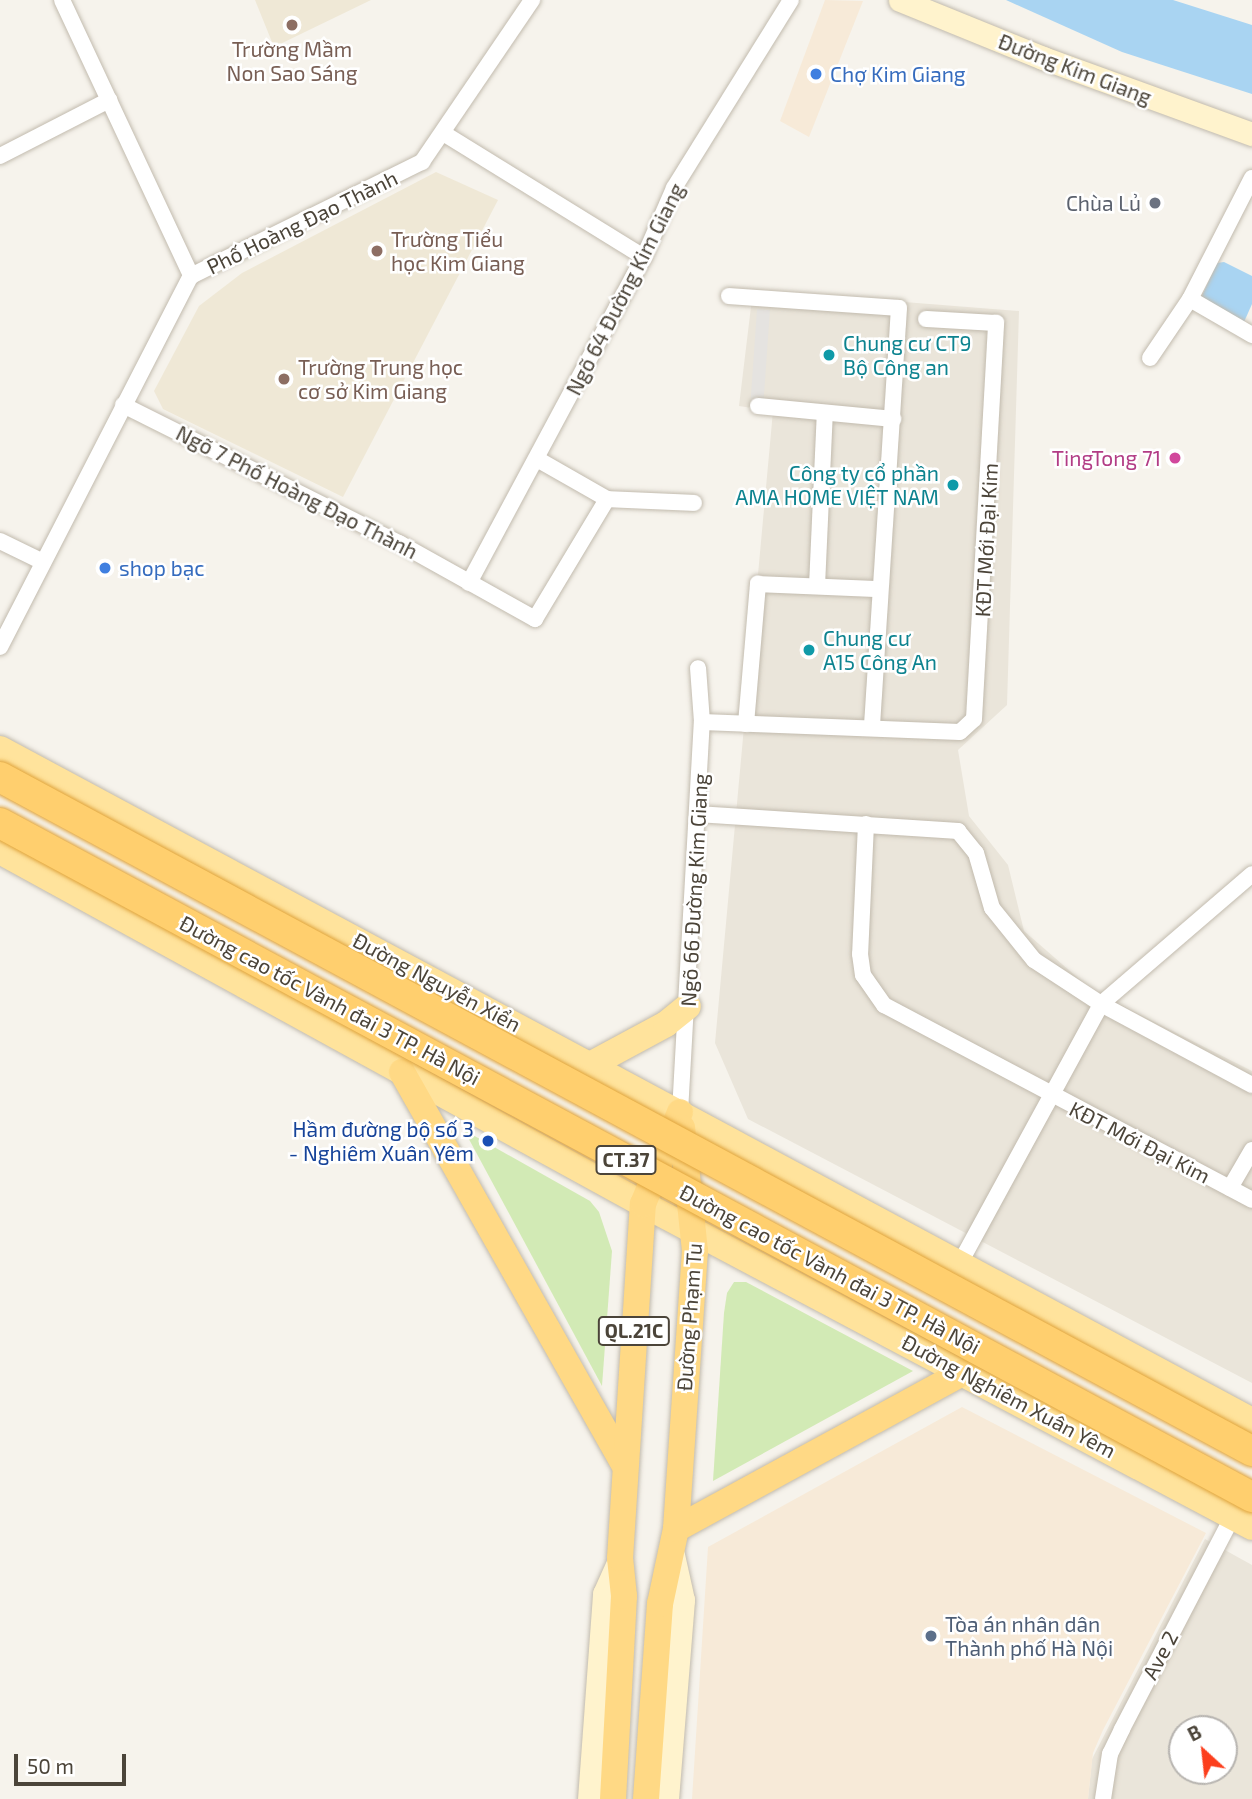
<!DOCTYPE html>
<html>
<head>
<meta charset="utf-8">
<style>
  body { margin:0 }
  #map { position:relative; width:1252px; height:1799px; overflow:hidden; background:#f6f3ec; font-family:"Exo 2",sans-serif }
  div>[style] { position:absolute }
  [style*='--x'] { left:calc(var(--x)*1px); top:calc(var(--y)*1px); width:calc(var(--w)*1px); rotate:calc(var(--a)*1deg) }
  .residential>* { inset:0; background:#eae5da }
  .commercial>* { inset:0; background:#f7ead8 }
  .education>* { inset:0; background:#efe8d6 }
  .green>* { inset:0; background:#d2eab5 }
  .parking>* { inset:0; background:#e5e3e0; transform-origin:0 0 }
  .water>* { inset:0; background:#a9d4f2 }
  .roads { filter:drop-shadow(0 0 2px #c2bbae) drop-shadow(0 0 2px #c2bbae) }
  .minor>* { height:16px; margin:-8px; padding:0 8px; transform-origin:8px; border-radius:8px; background:#fff }
  .secondary>* { height:23px; margin:-11.5px; padding:0 11.5px; transform-origin:11.5px; border-radius:11.5px; background:#fff3cd }
  .primary>* { height:26px; margin:-13px; padding:0 13px; transform-origin:13px; border-radius:13px; background:#ffe39c }
  .trunk>* { height:26px; margin:-13px; padding:0 13px; transform-origin:13px; border-radius:13px; background:#ffd985 }
  .bridges { filter:drop-shadow(0 0 2px #e0a43c) drop-shadow(0 0 2px #e0a43c) }
  .motorway-bridge>* { height:30px; margin:-15px; padding:0 15px; transform-origin:15px; border-radius:15px; background:#ffcf6e }
  .dots>* { width:19px; height:19px; translate:-50% -50%; box-sizing:border-box; border:4px solid #fff; border-radius:50% }
  span { translate:-50% -50%; white-space:nowrap; text-align:center; line-height:1.15; -webkit-text-stroke:5px #fff; paint-order:stroke }
  .shield-label span { padding:2px 5px; background:#fff; border:2px solid; border-radius:5px; -webkit-text-stroke-width:0 }
  .shield-label { font-size:19px; color:#4b4439; font-weight:700 }
  .education-label { font-size:21px; color:#785e54 }
  .left { translate:0 -50%; text-align:left }
  .street-label { font-size:21px; color:#4b4439 }
  .shop-label { font-size:21px; color:#366cbe }
  .worship-label { font-size:21px; color:#5b616d }
  .right { translate:-100% -50%; text-align:right }
  .culture-label { font-size:21px; color:#0d838f }
  .hotel-label { font-size:21px; color:#b23c85 }
  .transit-label { font-size:21px; color:#164399 }
  .service-label { font-size:21px; color:#4e5e75 }
  .north { position:absolute; left:1168px; top:1715px; width:70px; height:70px; box-sizing:border-box; background:#fff; border:2px solid #b7b4b0; border-radius:50%; rotate:333deg; font-size:19px; font-weight:700; line-height:28px; text-align:center; color:#4b4439 }
  .north::after { content:''; display:block; margin:auto; width:24px; height:32px; background:#fc3f1d; clip-path:polygon(50% 0,100% 100%,50% 72%,0 100%) }
  .scale { position:absolute; left:14px; top:1754px; width:112px; height:32px; box-sizing:border-box; border:4px solid #4b4439; border-top:0; padding-left:9px; font-size:21px; line-height:24px; white-space:nowrap; color:#4b4439; -webkit-text-stroke:5px #fff; paint-order:stroke }
</style>
</head>
<body>
<div id="map">
  <div class="residential">
    <div style="clip-path:polygon(753px 290px,1019px 311px,1007px 705px,958px 750px,969px 816px,1008px 865px,1024px 931px,1093px 991px,1252px 1071px,1252px 1383px,748px 1119px,715px 1043px,773px 411px,739px 406px)"></div>
    <div style="clip-path:polygon(evenodd,1205px 1539px,1252px 1565px,1252px 1799px,1088px 1799px,1092px 1759px,1205px 1539px,1182px 1729px,1224px 1729px,1224px 1771px,1182px 1771px,1182px 1729px)"></div>
  </div>
  <div class="commercial">
    <div style="clip-path:polygon(825px 0,863px 1px,809px 137px,780px 121px)"></div>
    <div style="clip-path:polygon(962px 1407px,1206px 1533px,1103px 1730px,1093px 1753px,1088px 1799px,692px 1799px,708px 1547px)"></div>
  </div>
  <div class="education">
    <div style="clip-path:polygon(255px 0,371px 0,274px 47px)"></div>
    <div style="clip-path:polygon(436px 172px,498px 200px,343px 497px,163px 409px,154px 391px,199px 306px,242px 273px)"></div>
  </div>
  <div class="green">
    <div style="clip-path:polygon(464px 1130px,590px 1201px,599px 1212px,612px 1251px,602px 1386px)"></div>
    <div style="clip-path:polygon(734px 1282px,746px 1282px,913px 1371px,713px 1481px,724px 1313px,727px 1293px)"></div>
  </div>
  <div class="parking">
    <div style="left:757px;top:309px;width:13px;height:92px;rotate:4deg"></div>
  </div>
  <div class="water">
    <div style="clip-path:polygon(1006px 0,1173px 0,1252px 25px,1252px 94px,1122px 52px)"></div>
    <div style="clip-path:polygon(1224px 262px,1252px 276px,1252px 304px,1244px 322px,1200px 300px,1217px 263px)"></div>
  </div>
  <div class="roads">
    <div class="minor">
      <div style="--x:62;--y:0;--w:305;--a:64.9"></div>
      <div style="--x:443;--y:133;--w:236;--a:31.7"></div>
      <div style="--x:0;--y:156;--w:123;--a:-27.2"></div>
      <div style="--x:729;--y:296;--w:170;--a:4"></div>
      <div style="--x:899;--y:308;--w:420;--a:93.7"></div>
      <div style="--x:1190;--y:299;--w:72;--a:30.1"></div>
      <div style="--x:1150;--y:358;--w:71;--a:-55.9"></div>
      <div style="--x:1190;--y:299;--w:136;--a:-62.9"></div>
      <div style="--x:123;--y:405;--w:309;--a:26.6"></div>
      <div style="--x:399;--y:543;--w:156;--a:29.2"></div>
      <div style="--x:535;--y:619;--w:140;--a:-59"></div>
      <div style="--x:758;--y:406;--w:136;--a:5.5"></div>
      <div style="--x:537;--y:459;--w:81;--a:29.7"></div>
      <div style="--x:607;--y:499;--w:87;--a:2.6"></div>
      <div style="--x:0;--y:541;--w:48;--a:26"></div>
      <div style="--x:469;--y:583;--w:370;--a:-61.8"></div>
      <div style="--x:644;--y:257;--w:75;--a:-66.5"></div>
      <div style="--x:674;--y:188;--w:221;--a:-58.1"></div>
      <div style="--x:817;--y:586;--w:173;--a:-87.4"></div>
      <div style="--x:0;--y:647;--w:417;--a:-62.8"></div>
      <div style="--x:191;--y:276;--w:258;--a:-26.3"></div>
      <div style="--x:422;--y:162;--w:196;--a:-55.8"></div>
      <div style="--x:702;--y:722;--w:258;--a:2.2"></div>
      <div style="--x:960;--y:732;--w:19;--a:-43"></div>
      <div style="--x:974;--y:719;--w:397;--a:-86.8"></div>
      <div style="--x:996;--y:323;--w:70;--a:-176.7"></div>
      <div style="--x:746;--y:724;--w:141;--a:-85.1"></div>
      <div style="--x:758;--y:584;--w:121;--a:2.4"></div>
      <div style="--x:697;--y:814;--w:262;--a:3.7"></div>
      <div style="--x:958;--y:831;--w:28;--a:51"></div>
      <div style="--x:976;--y:853;--w:57;--a:73.8"></div>
      <div style="--x:992;--y:908;--w:67;--a:51.1"></div>
      <div style="--x:1034;--y:960;--w:80;--a:33.3"></div>
      <div style="--x:1101;--y:1004;--w:171;--a:28.2"></div>
      <div style="--x:866;--y:824;--w:130;--a:92.6"></div>
      <div style="--x:860;--y:954;--w:21;--a:82"></div>
      <div style="--x:863;--y:975;--w:37;--a:55"></div>
      <div style="--x:884;--y:1005;--w:416;--a:27.9"></div>
      <div style="--x:680;--y:1112;--w:391;--a:-86.8"></div>
      <div style="--x:702;--y:722;--w:54;--a:-94.2"></div>
      <div style="--x:1230;--y:1188;--w:44;--a:-59.9"></div>
      <div style="--x:960;--y:1263;--w:295;--a:-61.4"></div>
      <div style="--x:1101;--y:1004;--w:199;--a:-40.7"></div>
      <div style="--x:1103;--y:1799;--w:46;--a:-81.2"></div>
      <div style="--x:1110;--y:1754;--w:28;--a:-64"></div>
      <div style="--x:1122;--y:1729;--w:240;--a:-62.5"></div>
    </div>
    <div class="secondary">
      <div style="--x:900;--y:0;--w:154;--a:22.1"></div>
      <div style="--x:1043;--y:58;--w:222;--a:20"></div>
      <div style="--x:589;--y:1799;--w:206;--a:-85.8"></div>
      <div style="--x:604;--y:1594;--w:39;--a:-66"></div>
      <div style="--x:667;--y:1799;--w:200;--a:-85.4"></div>
      <div style="--x:683;--y:1600;--w:46;--a:-102.5"></div>
    </div>
    <div class="primary">
      <div style="--x:0;--y:749;--w:1421;--a:28.22"></div>
      <div style="--x:0;--y:851;--w:734;--a:28.77"></div>
      <div style="--x:643;--y:1204;--w:689;--a:27.94"></div>
      <div style="--x:590;--y:1065;--w:86;--a:-28.3"></div>
      <div style="--x:666;--y:1024;--w:28;--a:-39"></div>
    </div>
    <div class="trunk">
      <div style="--x:402;--y:1072;--w:453;--a:60.5"></div>
      <div style="--x:676;--y:1529;--w:328;--a:-28.6"></div>
      <div style="--x:613;--y:1799;--w:203;--a:-86.9"></div>
      <div style="--x:624;--y:1596;--w:38;--a:-96"></div>
      <div style="--x:620;--y:1558;--w:355;--a:-86.3"></div>
      <div style="--x:643;--y:1204;--w:99;--a:-68.1"></div>
      <div style="--x:646;--y:1799;--w:196;--a:-85.9"></div>
      <div style="--x:660;--y:1604;--w:77;--a:-78"></div>
      <div style="--x:676;--y:1529;--w:279;--a:-86.1"></div>
      <div style="--x:695;--y:1251;--w:124;--a:-96"></div>
    </div>
  </div>
  <div class="bridges">
    <div class="motorway-bridge">
      <div style="--x:0;--y:777;--w:1422;--a:28.3"></div>
      <div style="--x:0;--y:823;--w:1422;--a:28.3"></div>
    </div>
  </div>
  <div class="dots">
    <div style="left:292px;top:25px;background:#8d6e63"></div>
    <div style="left:816px;top:74px;background:#3f7fe0"></div>
    <div style="left:1155px;top:203px;background:#6b7280"></div>
    <div style="left:377px;top:251px;background:#8d6e63"></div>
    <div style="left:829px;top:355px;background:#0f9aa8"></div>
    <div style="left:284px;top:379px;background:#8d6e63"></div>
    <div style="left:1175px;top:458px;background:#d1479c"></div>
    <div style="left:953px;top:485px;background:#0f9aa8"></div>
    <div style="left:105px;top:568px;background:#3f7fe0"></div>
    <div style="left:809px;top:650px;background:#0f9aa8"></div>
    <div style="left:488px;top:1141px;background:#1a4fb4"></div>
    <div style="left:931px;top:1636px;background:#5c6f8a"></div>
  </div>
  <div class="shield-label">
    <span style="left:626px;top:1160px">CT.37</span>
    <span style="left:634px;top:1331px">QL.21C</span>
  </div>
  <div class="education-label">
    <span style="left:292px;top:61px">Trường Mầm<br>Non Sao Sáng</span>
    <span class="left" style="left:391px;top:251px">Trường Tiểu<br>học Kim Giang</span>
    <span class="left" style="left:298px;top:379px">Trường Trung học<br>cơ sở Kim Giang</span>
  </div>
  <div class="street-label">
    <span style="left:1075px;top:69px;rotate:21deg">Đường Kim Giang</span>
    <span style="left:302px;top:222px;rotate:-26deg">Phố Hoàng Đạo Thành</span>
    <span style="left:625px;top:289px;rotate:-63deg">Ngõ 64 Đường Kim Giang</span>
    <span style="left:297px;top:492px;rotate:27deg">Ngõ 7 Phố Hoàng Đạo Thành</span>
    <span style="left:986px;top:540px;rotate:-87deg">KĐT Mới Đại Kim</span>
    <span style="left:694px;top:890px;rotate:-87deg">Ngõ 66 Đường Kim Giang</span>
    <span style="left:437px;top:982px;rotate:28deg">Đường Nguyễn Xiển</span>
    <span style="left:330px;top:1000px;rotate:28deg">Đường cao tốc Vành đai 3 TP. Hà Nội</span>
    <span style="left:1140px;top:1142px;rotate:27deg">KĐT Mới Đại Kim</span>
    <span style="left:830px;top:1269px;rotate:28deg">Đường cao tốc Vành đai 3 TP. Hà Nội</span>
    <span style="left:689px;top:1317px;rotate:-86deg">Đường Phạm Tu</span>
    <span style="left:1009px;top:1396px;rotate:28deg">Đường Nghiêm Xuân Yêm</span>
    <span style="left:1160px;top:1655px;rotate:-62deg">Ave 2</span>
  </div>
  <div class="shop-label">
    <span class="left" style="left:830px;top:74px">Chợ Kim Giang</span>
    <span class="left" style="left:119px;top:568px">shop bạc</span>
  </div>
  <div class="worship-label">
    <span class="right" style="left:1141px;top:203px">Chùa Lủ</span>
  </div>
  <div class="culture-label">
    <span class="left" style="left:843px;top:355px">Chung cư CT9<br>Bộ Công an</span>
    <span class="right" style="left:939px;top:485px">Công ty cổ phần<br>AMA HOME VIỆT NAM</span>
    <span class="left" style="left:823px;top:650px">Chung cư<br>A15 Công An</span>
  </div>
  <div class="hotel-label">
    <span class="right" style="left:1161px;top:458px">TingTong 71</span>
  </div>
  <div class="transit-label">
    <span class="right" style="left:474px;top:1141px">Hầm đường bộ số 3<br>- Nghiêm Xuân Yêm</span>
  </div>
  <div class="service-label">
    <span class="left" style="left:945px;top:1636px">Tòa án nhân dân<br>Thành phố Hà Nội</span>
  </div>
  <div class="north">B</div>
  <div class="scale">50 m</div>
</div>
</body>
</html>
